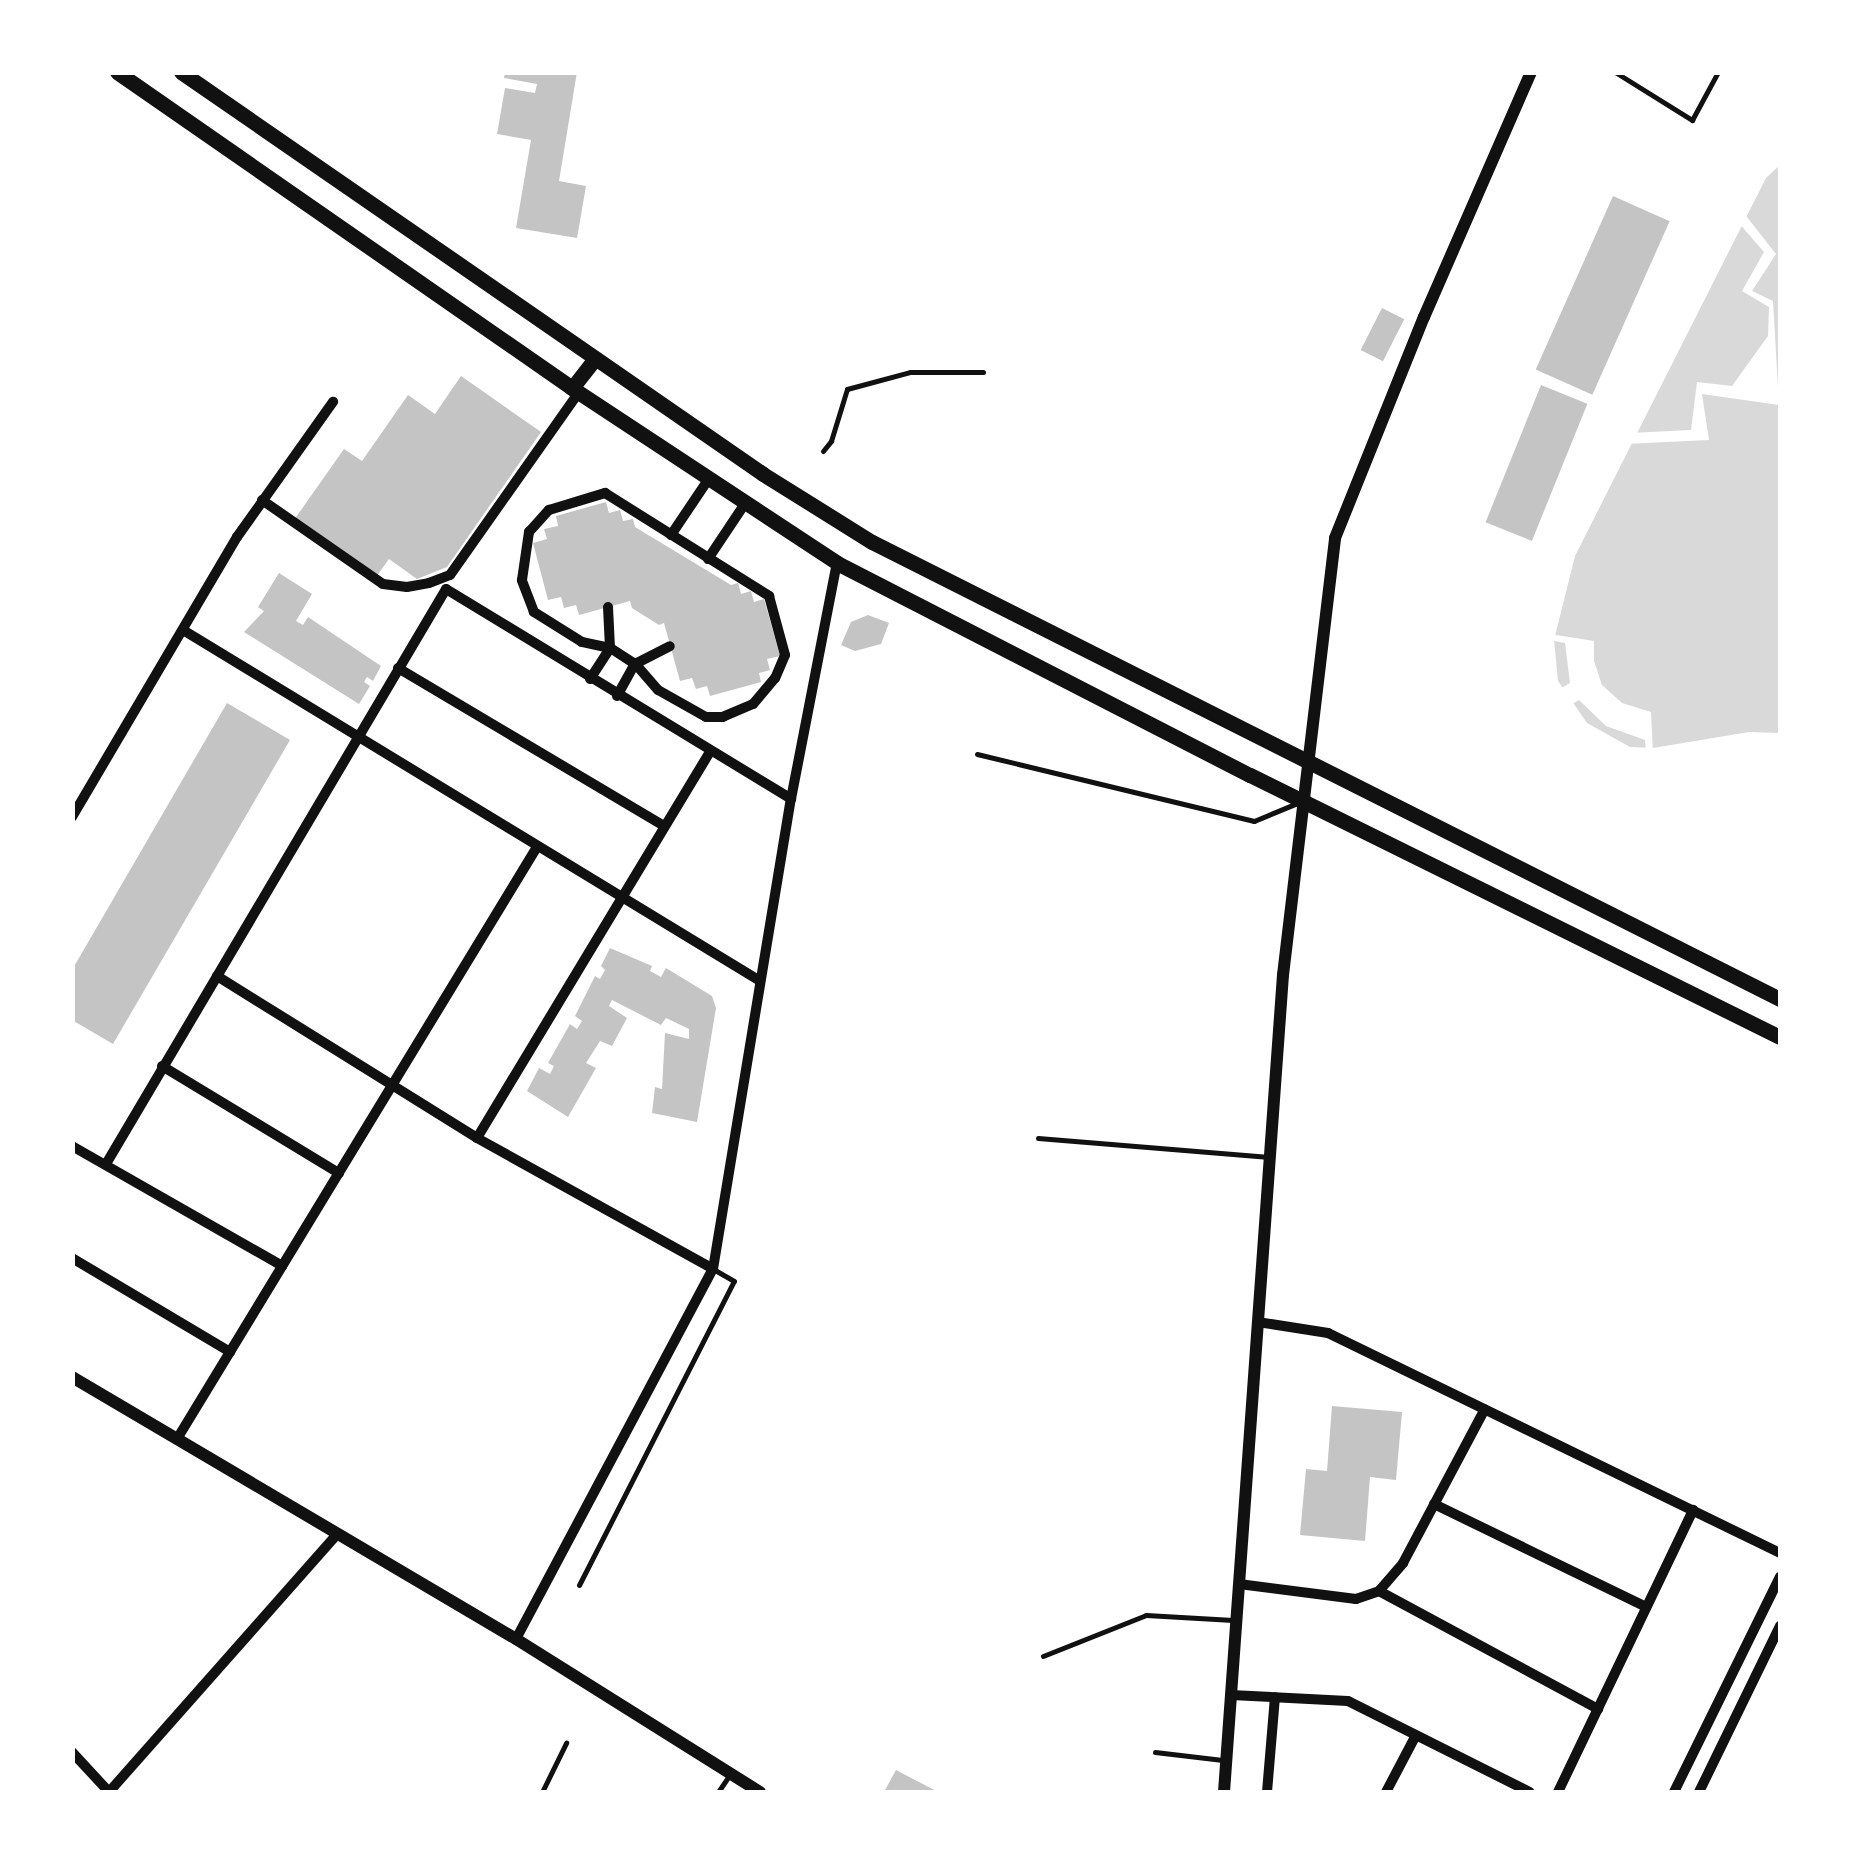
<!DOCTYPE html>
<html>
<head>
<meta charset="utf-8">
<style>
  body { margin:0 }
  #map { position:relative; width:1853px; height:1865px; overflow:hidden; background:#fff; font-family:Roboto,sans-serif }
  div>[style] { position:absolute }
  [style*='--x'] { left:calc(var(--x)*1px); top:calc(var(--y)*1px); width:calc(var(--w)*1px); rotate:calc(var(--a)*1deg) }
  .water>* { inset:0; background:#d9d9d9 }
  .pier>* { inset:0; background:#fff }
  .building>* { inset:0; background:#c4c4c4; transform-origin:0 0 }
  .service>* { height:5px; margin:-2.5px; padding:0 2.5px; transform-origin:2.5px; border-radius:2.5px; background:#111 }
  .minor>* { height:10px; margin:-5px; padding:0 5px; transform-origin:5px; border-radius:5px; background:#111 }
  .tertiary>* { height:12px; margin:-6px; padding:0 6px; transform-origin:6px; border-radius:6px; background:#111 }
  .primary>* { height:15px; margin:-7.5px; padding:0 7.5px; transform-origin:7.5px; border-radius:7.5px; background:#111 }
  span { translate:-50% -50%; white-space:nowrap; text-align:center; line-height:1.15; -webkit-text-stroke:9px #fff; paint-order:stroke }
  .frame { position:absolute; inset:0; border:75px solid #fff; pointer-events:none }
</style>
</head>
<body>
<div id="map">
  <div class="water">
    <div style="clip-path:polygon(1780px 165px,1780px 733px,1749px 732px,1653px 748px,1630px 747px,1587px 723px,1558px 681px,1554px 640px,1575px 556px,1766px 178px)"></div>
  </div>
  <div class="pier">
    <div style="clip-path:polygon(1743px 212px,1776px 254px,1752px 291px,1773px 301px,1779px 405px,1702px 394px,1709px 440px,1624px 444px,1630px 433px,1691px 430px,1697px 382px,1732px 386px,1768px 336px,1769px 307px,1742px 291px,1764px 252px,1738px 222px)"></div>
    <div style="clip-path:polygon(1550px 634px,1594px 641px,1594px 661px,1602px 685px,1622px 703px,1651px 712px,1653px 753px,1646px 753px,1645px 740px,1606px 726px,1579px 700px,1567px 707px,1558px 690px,1570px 683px,1565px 643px,1549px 640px)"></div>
  </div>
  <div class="building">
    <div style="clip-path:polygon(505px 72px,577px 72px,559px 181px,586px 186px,577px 238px,516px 228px,531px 140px,497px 134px,505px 88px,535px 93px,537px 84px,504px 78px)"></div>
    <div style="left:1613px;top:196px;width:62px;height:190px;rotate:24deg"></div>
    <div style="left:1382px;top:308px;width:25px;height:47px;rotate:27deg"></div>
    <div style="clip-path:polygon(461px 376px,541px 432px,447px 567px,417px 579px,389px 559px,376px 577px,294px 520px,344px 449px,362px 461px,408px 395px,435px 414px)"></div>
    <div style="left:1541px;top:385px;width:50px;height:148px;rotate:22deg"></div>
    <div style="clip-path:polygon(606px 502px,609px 513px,620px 510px,623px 521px,633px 519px,635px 527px,731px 585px,738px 583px,741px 594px,751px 591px,754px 602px,764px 599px,780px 656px,767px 659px,770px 670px,759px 673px,761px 682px,710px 696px,707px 686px,696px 689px,692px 678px,680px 681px,664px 623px,659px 625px,632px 608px,630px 601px,579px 615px,576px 605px,564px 608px,561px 597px,548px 600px,533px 543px,547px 539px,544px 529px,558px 526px,556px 516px)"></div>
    <div style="clip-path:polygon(279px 573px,312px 594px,296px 621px,303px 625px,308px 617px,381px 666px,373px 681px,367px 677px,364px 682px,370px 686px,359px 704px,244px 632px,264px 611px,258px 607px)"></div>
    <div style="clip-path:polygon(868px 615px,889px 623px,881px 644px,855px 651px,841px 645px,851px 622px)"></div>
    <div style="clip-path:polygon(227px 703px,290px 740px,113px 1044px,72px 1020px,72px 970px)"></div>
    <div style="clip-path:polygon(610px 948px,652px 966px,650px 971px,661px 977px,666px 968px,712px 996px,716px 1008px,697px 1122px,652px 1113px,655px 1087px,662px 1089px,665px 1033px,689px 1039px,689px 1029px,666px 1018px,661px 1025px,612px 1000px,609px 1006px,627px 1018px,612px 1046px,600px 1041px,586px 1063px,596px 1068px,568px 1117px,527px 1091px,539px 1068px,550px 1074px,554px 1066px,548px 1063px,570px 1024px,577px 1029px,582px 1021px,575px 1016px,595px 976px,600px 979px,605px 970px,601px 966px)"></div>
    <div style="clip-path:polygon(1332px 1406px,1402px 1412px,1396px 1480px,1370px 1477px,1365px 1541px,1300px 1535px,1306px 1469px,1327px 1471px)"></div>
    <div style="clip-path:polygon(896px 1770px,938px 1792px,884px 1792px)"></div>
  </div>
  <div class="service">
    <div style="--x:1615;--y:72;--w:91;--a:31.9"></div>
    <div style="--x:1692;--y:120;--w:55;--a:-61.6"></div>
    <div style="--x:823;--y:451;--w:13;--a:-51"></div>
    <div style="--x:831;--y:441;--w:54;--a:-72.9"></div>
    <div style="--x:847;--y:389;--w:65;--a:-15.1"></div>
    <div style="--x:910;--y:372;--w:73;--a:0"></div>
    <div style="--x:977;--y:754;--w:285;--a:13.6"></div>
    <div style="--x:1254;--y:821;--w:44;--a:-22.5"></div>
    <div style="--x:1038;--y:1138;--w:232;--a:4.7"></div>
    <div style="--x:579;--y:1585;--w:341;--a:-63"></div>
    <div style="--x:734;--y:1281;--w:22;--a:-150"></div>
    <div style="--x:1043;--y:1656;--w:111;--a:-21.7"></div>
    <div style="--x:1146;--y:1615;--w:87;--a:3.3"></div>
    <div style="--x:1155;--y:1752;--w:68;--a:6.7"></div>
    <div style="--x:542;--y:1792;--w:55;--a:-63.9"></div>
    <div style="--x:718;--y:1792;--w:18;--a:-56"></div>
  </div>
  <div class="minor">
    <div style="--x:605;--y:493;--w:194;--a:32.1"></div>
    <div style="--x:769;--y:596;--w:61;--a:74.8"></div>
    <div style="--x:785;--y:655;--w:25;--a:113"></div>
    <div style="--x:775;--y:678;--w:34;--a:130"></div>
    <div style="--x:753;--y:704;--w:33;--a:157"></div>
    <div style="--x:723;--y:717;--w:17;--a:180"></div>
    <div style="--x:706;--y:717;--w:55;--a:-150.6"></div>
    <div style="--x:658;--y:690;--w:35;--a:-131"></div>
    <div style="--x:635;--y:664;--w:30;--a:-147"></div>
    <div style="--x:610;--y:648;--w:29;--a:-168"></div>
    <div style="--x:582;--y:642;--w:57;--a:-148"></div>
    <div style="--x:534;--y:612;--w:34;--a:-111"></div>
    <div style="--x:522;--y:580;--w:49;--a:-81.7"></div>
    <div style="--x:529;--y:532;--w:30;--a:-48"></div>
    <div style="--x:549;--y:510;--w:59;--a:-16.9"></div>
    <div style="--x:262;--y:500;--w:147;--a:34.8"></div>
    <div style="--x:383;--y:584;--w:24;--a:7"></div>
    <div style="--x:407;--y:587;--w:22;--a:-10"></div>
    <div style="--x:429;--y:583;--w:22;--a:-21"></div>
    <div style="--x:450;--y:575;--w:224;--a:-54.8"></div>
    <div style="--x:671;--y:535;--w:66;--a:-56.1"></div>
    <div style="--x:708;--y:559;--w:65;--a:-56.3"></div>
    <div style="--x:183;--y:630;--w:675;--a:31.31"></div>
    <div style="--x:398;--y:668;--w:309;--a:30.7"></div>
    <div style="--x:590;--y:679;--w:37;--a:-57"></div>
    <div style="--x:610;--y:648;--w:41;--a:-92.8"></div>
    <div style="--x:617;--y:696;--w:37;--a:-61"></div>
    <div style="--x:635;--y:664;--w:39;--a:-27"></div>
    <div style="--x:72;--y:817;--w:325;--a:-59.5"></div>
    <div style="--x:237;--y:537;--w:166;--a:-54.6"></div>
    <div style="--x:217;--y:976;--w:306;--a:31.9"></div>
    <div style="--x:477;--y:1138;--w:270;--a:29"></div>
    <div style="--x:162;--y:1066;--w:207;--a:31.2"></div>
    <div style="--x:477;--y:1138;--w:449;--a:-58.9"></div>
    <div style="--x:72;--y:1146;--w:242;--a:29.7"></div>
    <div style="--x:106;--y:1164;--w:668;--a:-59.4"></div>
    <div style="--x:446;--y:589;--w:404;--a:31.3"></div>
    <div style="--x:72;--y:1258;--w:184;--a:30.7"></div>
    <div style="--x:1258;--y:1322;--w:71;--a:8.9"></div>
    <div style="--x:1328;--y:1333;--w:503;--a:25.95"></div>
    <div style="--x:177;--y:1439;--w:693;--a:-58.7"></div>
    <div style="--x:1434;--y:1504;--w:236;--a:25.9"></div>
    <div style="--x:1239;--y:1584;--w:118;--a:7.3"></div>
    <div style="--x:1356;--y:1599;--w:24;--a:-19"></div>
    <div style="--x:1379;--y:1591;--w:37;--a:-49"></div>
    <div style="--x:1403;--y:1563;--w:174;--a:-62"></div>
    <div style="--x:1379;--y:1591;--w:249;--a:28.3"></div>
    <div style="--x:516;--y:1639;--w:419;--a:-62"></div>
    <div style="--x:713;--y:1269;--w:476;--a:-80.6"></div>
    <div style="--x:791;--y:799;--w:240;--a:-79"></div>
    <div style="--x:1231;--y:1695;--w:117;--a:2.9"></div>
    <div style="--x:1348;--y:1701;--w:203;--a:26.6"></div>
    <div style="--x:72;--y:1752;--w:54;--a:47.2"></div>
    <div style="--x:109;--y:1792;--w:344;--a:-48.5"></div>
    <div style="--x:1267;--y:1792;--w:95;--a:-85.2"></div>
    <div style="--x:1386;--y:1792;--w:64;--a:-62.2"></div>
    <div style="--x:1558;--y:1792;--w:313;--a:-64.4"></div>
    <div style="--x:1674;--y:1792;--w:240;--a:-63.8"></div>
    <div style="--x:1699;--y:1792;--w:185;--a:-64"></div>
  </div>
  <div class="tertiary">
    <div style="--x:72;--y:1377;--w:516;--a:30.54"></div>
    <div style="--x:516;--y:1639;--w:288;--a:32.1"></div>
    <div style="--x:1224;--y:1792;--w:819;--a:-85.87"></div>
    <div style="--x:1283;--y:975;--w:440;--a:-83.2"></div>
    <div style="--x:1335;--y:538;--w:238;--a:-68.1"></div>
    <div style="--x:1424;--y:317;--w:267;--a:-66.4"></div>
  </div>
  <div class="primary">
    <div style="--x:117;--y:72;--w:554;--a:34.78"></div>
    <div style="--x:572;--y:388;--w:318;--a:33.4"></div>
    <div style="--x:837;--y:563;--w:464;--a:27.2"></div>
    <div style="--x:1250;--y:775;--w:591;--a:26.31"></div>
    <div style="--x:181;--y:72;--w:707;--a:34.63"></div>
    <div style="--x:763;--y:474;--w:128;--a:32"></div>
    <div style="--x:872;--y:542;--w:1017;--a:26.72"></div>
    <div style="--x:572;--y:388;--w:37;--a:-52"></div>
  </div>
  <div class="frame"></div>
</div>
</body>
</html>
